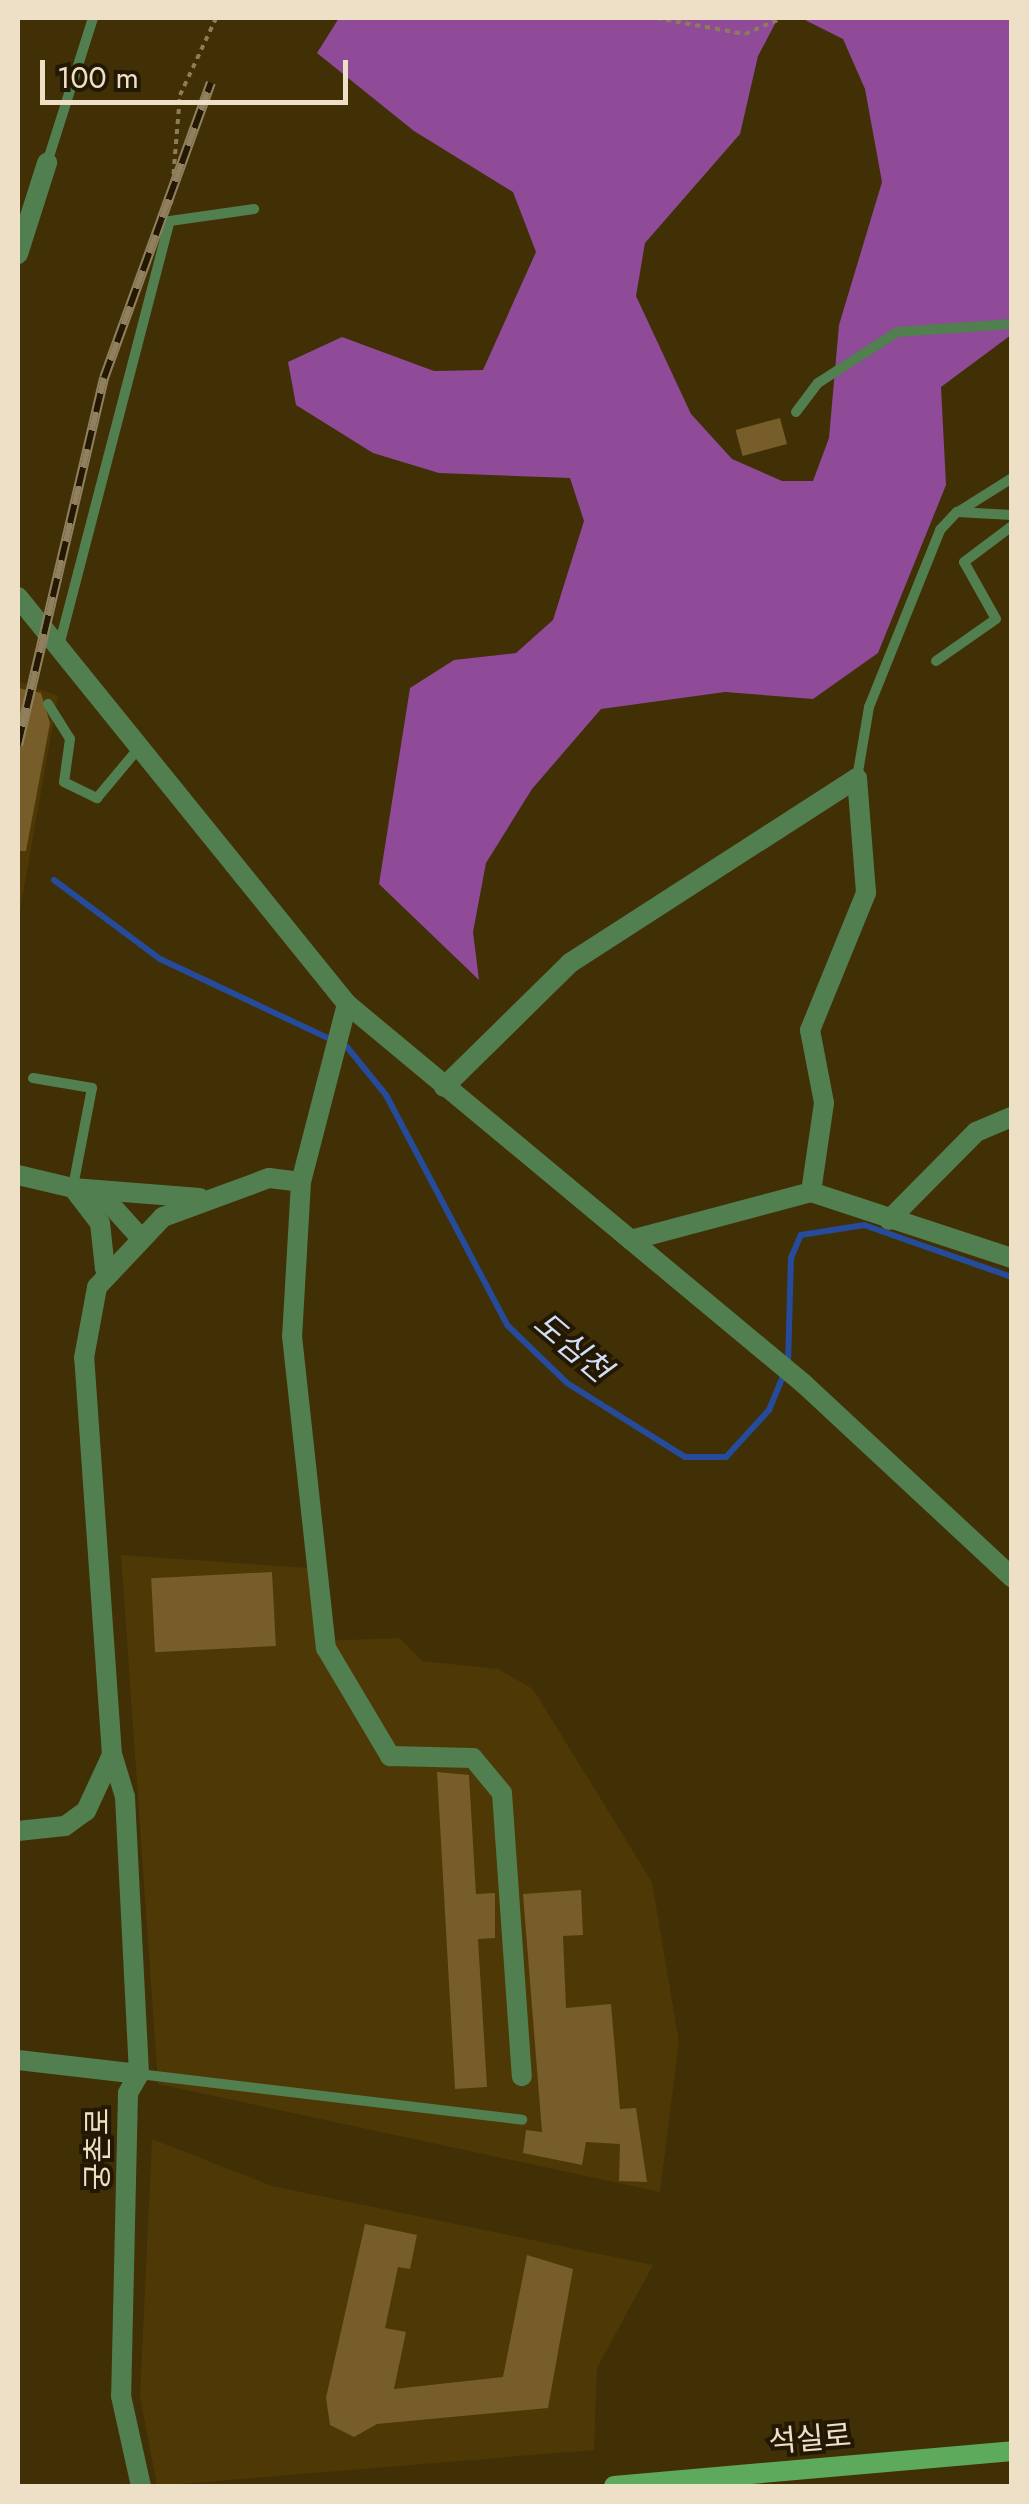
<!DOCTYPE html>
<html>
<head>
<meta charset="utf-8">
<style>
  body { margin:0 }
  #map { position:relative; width:1029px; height:2504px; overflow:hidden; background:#412f05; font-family:Jost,"Noto Sans KR",sans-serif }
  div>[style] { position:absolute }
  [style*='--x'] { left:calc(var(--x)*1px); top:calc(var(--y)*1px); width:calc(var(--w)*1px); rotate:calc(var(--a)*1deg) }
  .built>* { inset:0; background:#4d3806 }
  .forest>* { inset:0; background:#8f4b98 }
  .stream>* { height:6px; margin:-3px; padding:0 3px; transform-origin:3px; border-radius:3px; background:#264b9b }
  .building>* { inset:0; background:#765d29; transform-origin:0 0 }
  .path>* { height:4px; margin-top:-2px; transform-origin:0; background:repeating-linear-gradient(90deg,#8c7c59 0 5px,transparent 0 10px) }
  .lane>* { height:10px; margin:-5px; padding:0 5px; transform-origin:5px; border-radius:5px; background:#517f4f }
  .street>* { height:20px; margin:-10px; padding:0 10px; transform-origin:10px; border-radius:10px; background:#517f4f }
  .secondary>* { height:20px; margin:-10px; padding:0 10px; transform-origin:10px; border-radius:10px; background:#5eaa5c }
  .rail>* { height:10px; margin-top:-5px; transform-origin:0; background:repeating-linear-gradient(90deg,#221804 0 19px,#90805d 0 38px); box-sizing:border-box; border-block:2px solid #90805d }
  span { translate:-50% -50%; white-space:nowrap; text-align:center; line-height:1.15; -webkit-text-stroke:8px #221804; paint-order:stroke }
  .street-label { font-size:30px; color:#eee0c6 }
  .water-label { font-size:32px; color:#d2def4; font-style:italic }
  .frame { position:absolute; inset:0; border:20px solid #eee0c6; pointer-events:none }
  .scale { position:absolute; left:40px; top:60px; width:308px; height:45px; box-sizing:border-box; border:5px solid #eee0c6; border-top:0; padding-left:12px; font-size:30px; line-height:35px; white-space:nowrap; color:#eee0c6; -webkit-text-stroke:8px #221804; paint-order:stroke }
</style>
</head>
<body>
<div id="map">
  <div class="built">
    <div style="clip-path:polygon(18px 681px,58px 696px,18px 922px)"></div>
    <div style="clip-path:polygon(121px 1555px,309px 1568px,317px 1641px,400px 1638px,422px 1661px,498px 1669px,533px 1689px,652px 1882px,679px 2042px,660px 2192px,158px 2084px)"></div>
    <div style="clip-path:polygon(152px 2139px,272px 2186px,653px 2265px,597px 2368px,594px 2450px,157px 2486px,140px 2397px)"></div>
  </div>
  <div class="forest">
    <div style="clip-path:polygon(339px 18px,778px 18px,758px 56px,740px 134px,645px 243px,636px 296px,691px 414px,732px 459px,782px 481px,813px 481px,829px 438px,839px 325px,882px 182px,865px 89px,843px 39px,801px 18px,1011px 18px,1011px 335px,941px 387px,946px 485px,878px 653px,813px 699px,725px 692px,601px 709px,532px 789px,486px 863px,473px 932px,479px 980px,379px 884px,410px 688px,454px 660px,516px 653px,553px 620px,584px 521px,570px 478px,439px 473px,373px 453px,296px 405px,288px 362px,342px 337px,434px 371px,483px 370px,536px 252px,513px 192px,414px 131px,317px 53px)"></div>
  </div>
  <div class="stream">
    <div style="--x:54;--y:880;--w:132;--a:36.7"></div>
    <div style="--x:160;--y:959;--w:207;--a:25.2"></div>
    <div style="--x:347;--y:1047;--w:62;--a:50.9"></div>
    <div style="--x:386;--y:1095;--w:261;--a:62.2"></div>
    <div style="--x:508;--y:1326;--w:82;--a:44"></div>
    <div style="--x:567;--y:1383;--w:139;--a:32.1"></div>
    <div style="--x:685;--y:1457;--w:41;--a:0"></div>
    <div style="--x:726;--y:1457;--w:64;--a:-47.5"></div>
    <div style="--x:769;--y:1410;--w:50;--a:-67.6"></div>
    <div style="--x:788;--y:1364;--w:106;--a:-88.4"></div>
    <div style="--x:791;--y:1258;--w:25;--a:-67"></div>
    <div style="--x:801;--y:1235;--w:64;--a:-9"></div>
    <div style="--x:864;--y:1225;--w:157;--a:19.4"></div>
  </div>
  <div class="building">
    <div style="left:780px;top:418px;width:27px;height:46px;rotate:75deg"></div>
    <div style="clip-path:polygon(18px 688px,41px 693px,50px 723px,26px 851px,18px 851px)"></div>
    <div style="left:272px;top:1572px;width:74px;height:121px;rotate:87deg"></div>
    <div style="clip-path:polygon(437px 1772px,469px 1775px,476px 1894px,495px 1893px,495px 1938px,478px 1939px,487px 2087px,455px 2089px)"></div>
    <div style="clip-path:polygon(581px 1890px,583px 1935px,563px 1936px,566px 2008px,611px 2004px,620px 2109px,636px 2108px,647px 2182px,619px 2181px,620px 2144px,586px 2142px,582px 2165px,523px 2153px,526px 2130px,542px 2132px,523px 1894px)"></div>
    <div style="clip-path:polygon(365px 2224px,417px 2235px,410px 2269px,398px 2267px,385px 2328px,406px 2332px,394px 2389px,503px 2377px,527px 2255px,573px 2269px,548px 2408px,377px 2424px,354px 2437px,330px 2425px,326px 2398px)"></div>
  </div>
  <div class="path">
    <div style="--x:656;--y:18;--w:90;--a:10.2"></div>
    <div style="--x:745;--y:34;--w:40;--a:-23.4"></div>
    <div style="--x:791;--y:18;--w:90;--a:0"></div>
    <div style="--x:171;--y:204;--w:109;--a:-85.3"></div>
    <div style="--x:180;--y:95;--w:85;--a:-64.9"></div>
  </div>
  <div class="lane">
    <div style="--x:47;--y:163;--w:152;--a:-72.4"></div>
    <div style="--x:796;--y:412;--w:36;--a:-53"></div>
    <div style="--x:818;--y:383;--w:94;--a:-32.8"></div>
    <div style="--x:897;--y:332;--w:115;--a:-4"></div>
    <div style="--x:958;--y:512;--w:64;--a:-32.2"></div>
    <div style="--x:60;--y:642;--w:435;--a:-75.4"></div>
    <div style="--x:170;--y:221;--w:85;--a:-8.1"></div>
    <div style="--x:936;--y:661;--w:73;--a:-35"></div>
    <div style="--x:996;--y:619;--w:65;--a:-119.3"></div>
    <div style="--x:964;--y:562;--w:60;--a:-36.9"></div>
    <div style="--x:48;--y:704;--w:41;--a:57.8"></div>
    <div style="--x:70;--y:739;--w:43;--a:97.9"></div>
    <div style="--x:64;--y:782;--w:37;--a:26"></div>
    <div style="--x:97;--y:798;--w:64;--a:-50.1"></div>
    <div style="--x:857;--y:778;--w:72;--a:-80.4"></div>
    <div style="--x:869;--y:707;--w:191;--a:-68.1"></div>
    <div style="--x:940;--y:530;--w:25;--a:-47"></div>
    <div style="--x:957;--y:512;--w:55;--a:3.1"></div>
    <div style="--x:33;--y:1078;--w:60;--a:9.6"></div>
    <div style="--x:92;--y:1088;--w:101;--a:100.9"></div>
    <div style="--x:139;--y:2074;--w:386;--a:6.8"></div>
  </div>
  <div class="street">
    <div style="--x:18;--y:254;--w:96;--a:-72.3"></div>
    <div style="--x:18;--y:597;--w:523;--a:51.05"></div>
    <div style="--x:347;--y:1004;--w:594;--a:39.74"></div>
    <div style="--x:804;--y:1384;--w:284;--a:42.9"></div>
    <div style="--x:347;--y:1004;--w:184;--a:104.5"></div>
    <div style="--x:301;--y:1182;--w:154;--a:93.3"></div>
    <div style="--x:292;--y:1336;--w:314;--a:83.8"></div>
    <div style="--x:326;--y:1648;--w:126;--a:59.3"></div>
    <div style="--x:390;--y:1756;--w:83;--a:1.4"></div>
    <div style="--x:473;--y:1758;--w:45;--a:50.4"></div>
    <div style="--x:502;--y:1793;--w:284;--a:86"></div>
    <div style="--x:444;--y:1087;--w:177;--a:-44.5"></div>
    <div style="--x:570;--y:963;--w:341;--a:-32.8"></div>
    <div style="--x:857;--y:778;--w:115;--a:85.5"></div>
    <div style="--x:866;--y:893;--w:148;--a:112.2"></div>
    <div style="--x:810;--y:1030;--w:74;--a:79.1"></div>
    <div style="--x:824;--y:1103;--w:90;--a:98.3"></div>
    <div style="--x:18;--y:1175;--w:57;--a:13.3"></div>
    <div style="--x:73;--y:1188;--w:44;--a:52.4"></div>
    <div style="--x:100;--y:1223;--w:46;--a:83.8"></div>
    <div style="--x:73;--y:1188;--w:127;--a:4.5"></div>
    <div style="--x:84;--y:1193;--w:30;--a:24"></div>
    <div style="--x:111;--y:1205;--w:40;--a:48"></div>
    <div style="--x:889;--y:1220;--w:124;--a:-45.3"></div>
    <div style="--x:976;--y:1132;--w:39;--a:-23"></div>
    <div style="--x:631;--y:1240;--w:186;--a:-14.9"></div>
    <div style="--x:811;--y:1192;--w:212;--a:18.2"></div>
    <div style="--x:113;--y:1757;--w:42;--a:73.3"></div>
    <div style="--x:125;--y:1797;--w:277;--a:87.1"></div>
    <div style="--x:139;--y:2074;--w:22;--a:120"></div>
    <div style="--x:128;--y:2093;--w:303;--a:91.3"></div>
    <div style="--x:121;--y:2396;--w:92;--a:77.5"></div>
    <div style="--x:18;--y:1831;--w:47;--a:-6.1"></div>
    <div style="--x:65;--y:1826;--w:26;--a:-36"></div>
    <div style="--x:86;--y:1811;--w:62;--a:-65.1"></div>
    <div style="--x:112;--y:1755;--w:398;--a:-94"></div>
    <div style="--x:84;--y:1358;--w:72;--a:-79.6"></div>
    <div style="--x:97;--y:1287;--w:96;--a:-46.7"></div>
    <div style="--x:163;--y:1217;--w:113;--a:-20.2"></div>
    <div style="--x:269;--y:1178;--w:32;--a:7"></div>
    <div style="--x:18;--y:2060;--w:122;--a:6.6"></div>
  </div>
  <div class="secondary">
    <div style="--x:614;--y:2486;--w:400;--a:-5"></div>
  </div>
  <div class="rail">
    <div style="--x:18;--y:745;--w:377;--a:-76.8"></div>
    <div style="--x:104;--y:378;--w:314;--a:-70.1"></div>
  </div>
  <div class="street-label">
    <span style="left:98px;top:2149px;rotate:-90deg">궁촌로</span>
    <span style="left:810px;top:2439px;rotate:-5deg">석실로</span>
  </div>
  <div class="water-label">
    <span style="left:572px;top:1347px;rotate:40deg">도심천</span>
  </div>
  <div class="frame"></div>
  <div class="scale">100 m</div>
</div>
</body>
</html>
